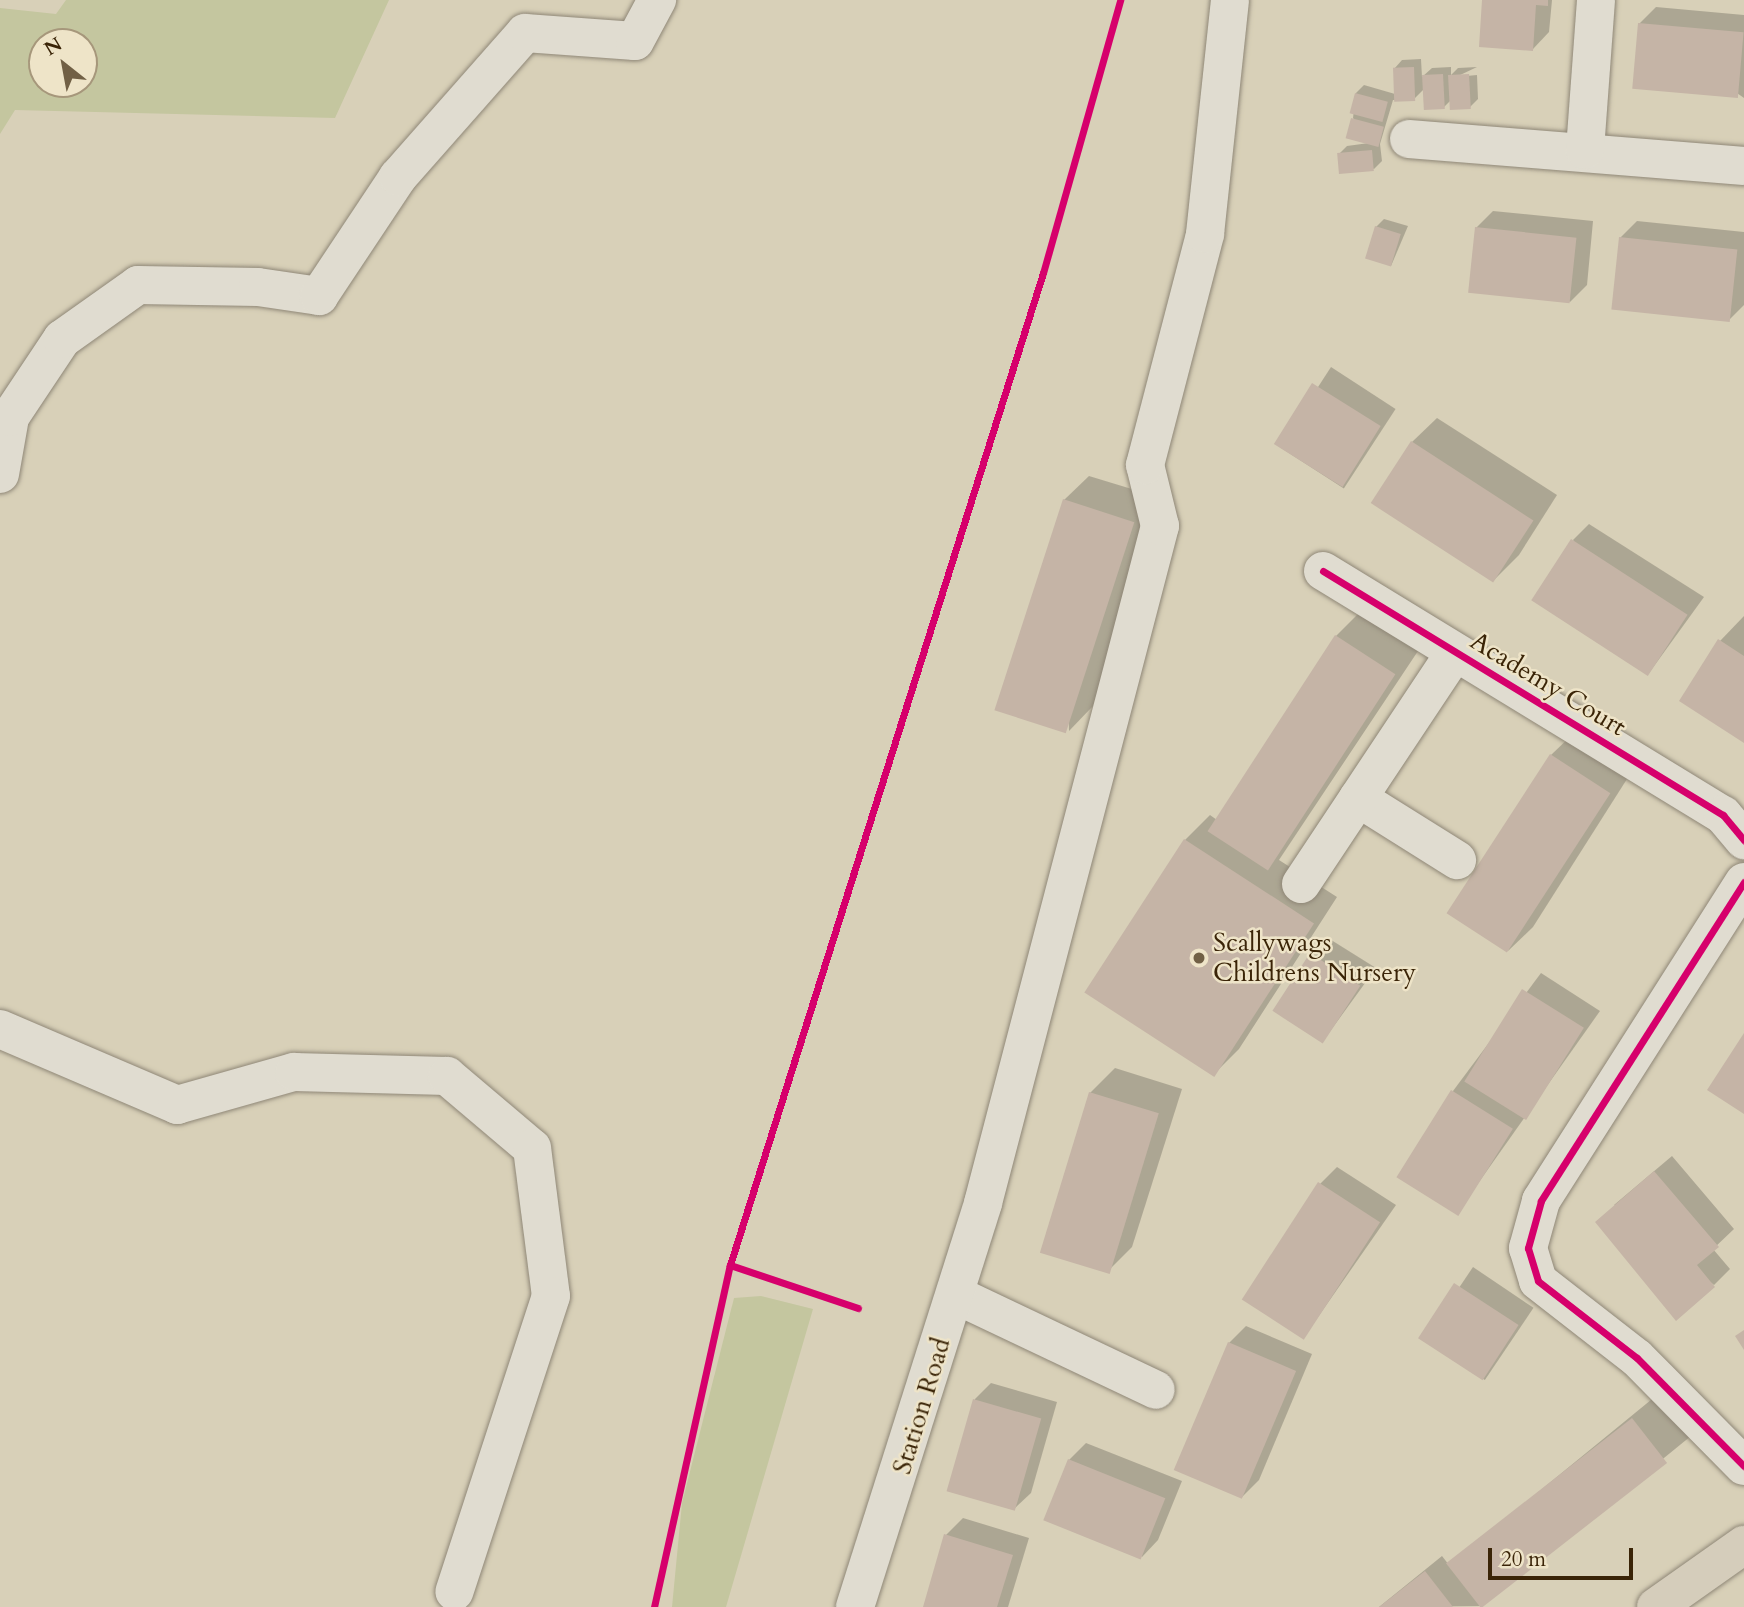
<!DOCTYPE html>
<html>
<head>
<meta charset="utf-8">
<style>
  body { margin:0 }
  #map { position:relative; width:1744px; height:1607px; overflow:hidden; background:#d8d0b8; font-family:Cardo,serif }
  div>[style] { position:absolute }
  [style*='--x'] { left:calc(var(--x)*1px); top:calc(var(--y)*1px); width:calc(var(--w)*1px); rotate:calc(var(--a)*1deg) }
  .green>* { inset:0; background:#c4c69f }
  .shadow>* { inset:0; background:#0003; transform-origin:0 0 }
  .building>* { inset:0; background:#c5b4a6; transform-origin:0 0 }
  .roads { filter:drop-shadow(0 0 2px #8f8777) drop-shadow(0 0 2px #8f8777) }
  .minor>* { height:38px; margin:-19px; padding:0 19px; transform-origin:19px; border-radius:19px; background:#e0dcd0 }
  .major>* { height:38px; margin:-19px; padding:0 19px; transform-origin:19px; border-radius:19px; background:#d5cdbb }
  .cycleway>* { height:7px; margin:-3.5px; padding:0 3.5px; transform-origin:3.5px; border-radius:3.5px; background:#d6006c }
  .dots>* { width:19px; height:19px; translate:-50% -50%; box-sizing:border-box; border:4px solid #eee4c8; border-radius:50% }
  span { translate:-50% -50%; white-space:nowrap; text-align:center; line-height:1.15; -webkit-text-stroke:5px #eee4c8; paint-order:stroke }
  .street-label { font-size:26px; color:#3a2407 }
  .poi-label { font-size:26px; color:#3a2407 }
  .left { translate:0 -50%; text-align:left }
  .north { position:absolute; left:28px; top:28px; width:70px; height:70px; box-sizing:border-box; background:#eee4c8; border:2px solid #a6977b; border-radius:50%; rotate:329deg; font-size:19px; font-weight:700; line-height:28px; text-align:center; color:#3a2407 }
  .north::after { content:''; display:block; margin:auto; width:24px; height:32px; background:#716045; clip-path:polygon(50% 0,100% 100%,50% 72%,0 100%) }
  .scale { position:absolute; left:1488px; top:1548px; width:145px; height:32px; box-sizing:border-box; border:4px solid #3a2407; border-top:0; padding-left:9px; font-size:21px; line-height:24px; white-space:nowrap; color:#3a2407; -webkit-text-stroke:5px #eee4c8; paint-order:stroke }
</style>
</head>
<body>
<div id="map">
  <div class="green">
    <div style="clip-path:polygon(evenodd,66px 0,389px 0,335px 118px,15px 110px,0 134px,0 8px,56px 14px,66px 0,84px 42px,84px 84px,42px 84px,42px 42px,84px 42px)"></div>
    <div style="clip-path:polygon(761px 1296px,813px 1309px,726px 1607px,672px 1607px,682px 1503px,734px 1298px)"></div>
  </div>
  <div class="shadow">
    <div style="clip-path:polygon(1484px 0,1552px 0,1549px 32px,1533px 49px)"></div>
    <div style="clip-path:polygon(1656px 7px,1744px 15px,1744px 98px,1639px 24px)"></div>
    <div style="clip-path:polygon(1421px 59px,1422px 77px,1432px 68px,1451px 67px,1451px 75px,1458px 68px,1477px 67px,1456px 77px,1477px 75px,1478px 99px,1470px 107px,1451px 100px,1444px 107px,1424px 89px,1414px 99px,1393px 100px,1380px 144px,1382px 161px,1374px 169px,1339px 154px,1347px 146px,1369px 143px,1353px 118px,1356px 93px,1364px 85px,1395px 94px,1394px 69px,1402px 60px)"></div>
    <div style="clip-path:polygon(1493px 211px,1593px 221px,1587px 285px,1570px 302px,1476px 228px)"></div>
    <div style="clip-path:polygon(1384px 219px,1408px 226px,1391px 266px,1376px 227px)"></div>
    <div style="clip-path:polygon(1637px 221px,1744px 232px,1744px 305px,1729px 320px,1620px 238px)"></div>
    <div style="left:1331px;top:367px;width:77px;height:95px;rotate:33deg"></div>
    <div style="clip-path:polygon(1437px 418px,1557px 495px,1519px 555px,1494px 580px,1412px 442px)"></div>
    <div style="clip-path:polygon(1089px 476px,1158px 497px,1093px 706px,1069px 731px,1064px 500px)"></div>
    <div style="clip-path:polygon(1589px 524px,1704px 597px,1649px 673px,1573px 540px)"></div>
    <div style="clip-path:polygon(1361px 611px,1420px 648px,1279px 860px,1337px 897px,1239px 1049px,1214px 1074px,1185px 840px,1210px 815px,1217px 820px,1336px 636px)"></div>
    <div style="clip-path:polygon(1744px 616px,1744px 741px,1720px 641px)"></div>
    <div style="clip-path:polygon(1576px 731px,1634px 768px,1533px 927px,1508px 951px,1551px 755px)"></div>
    <div style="clip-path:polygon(1328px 938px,1376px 968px,1323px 1041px,1311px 954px)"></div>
    <div style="clip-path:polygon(1541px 973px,1600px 1011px,1457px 1213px,1453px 1091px)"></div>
    <div style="clip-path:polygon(1115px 1068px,1182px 1089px,1132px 1247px,1107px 1272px,1090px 1093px)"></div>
    <div style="clip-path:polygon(1672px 1156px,1734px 1229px,1713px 1249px,1730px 1269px,1714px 1285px,1614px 1205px)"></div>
    <div style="clip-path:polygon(1337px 1167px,1396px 1205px,1304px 1337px,1320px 1184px)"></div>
    <div style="left:1473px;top:1267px;width:73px;height:87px;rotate:34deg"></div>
    <div style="clip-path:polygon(1246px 1326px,1312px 1354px,1259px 1480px,1242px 1497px,1229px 1343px)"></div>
    <div style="clip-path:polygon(991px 1383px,1057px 1402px,1031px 1493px,1014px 1509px,948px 1490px,975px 1399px)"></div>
    <div style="clip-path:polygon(1657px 1395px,1691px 1436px,1482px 1606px,1379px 1607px,1442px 1556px,1449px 1565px)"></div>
    <div style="clip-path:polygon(1086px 1443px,1182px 1481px,1158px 1540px,1142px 1557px,1069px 1460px)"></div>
    <div style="clip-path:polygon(963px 1518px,1029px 1538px,1008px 1607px,925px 1607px,946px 1535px)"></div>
  </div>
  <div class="building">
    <div style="clip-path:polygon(1482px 0,1548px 0,1548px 6px,1536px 5px,1533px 51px,1479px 47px)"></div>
    <div style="left:1638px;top:23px;width:106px;height:66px;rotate:5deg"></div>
    <div style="left:1414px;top:67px;width:34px;height:21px;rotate:88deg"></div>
    <div style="left:1443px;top:74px;width:35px;height:21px;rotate:87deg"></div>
    <div style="left:1469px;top:74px;width:35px;height:21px;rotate:87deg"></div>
    <div style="left:1355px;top:93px;width:34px;height:21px;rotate:15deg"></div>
    <div style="left:1351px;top:118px;width:34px;height:21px;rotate:15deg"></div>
    <div style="left:1372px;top:150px;width:21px;height:35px;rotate:85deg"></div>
    <div style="left:1375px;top:226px;width:27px;height:34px;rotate:17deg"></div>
    <div style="left:1475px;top:227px;width:102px;height:66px;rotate:6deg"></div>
    <div style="left:1619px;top:237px;width:119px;height:73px;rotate:6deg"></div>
    <div style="left:1312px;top:383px;width:81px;height:72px;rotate:32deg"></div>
    <div style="left:1411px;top:441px;width:146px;height:74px;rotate:33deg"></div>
    <div style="left:1063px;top:499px;width:75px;height:222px;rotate:18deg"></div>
    <div style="left:1571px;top:539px;width:139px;height:73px;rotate:33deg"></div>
    <div style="left:1335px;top:635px;width:72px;height:234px;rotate:33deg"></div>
    <div style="clip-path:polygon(1718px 639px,1744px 656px,1744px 743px,1679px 701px)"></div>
    <div style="left:1550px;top:754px;width:72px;height:190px;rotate:33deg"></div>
    <div style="left:1184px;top:839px;width:155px;height:183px;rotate:33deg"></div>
    <div style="left:1310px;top:953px;width:60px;height:69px;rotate:33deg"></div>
    <div style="left:1522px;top:989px;width:73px;height:109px;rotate:32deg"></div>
    <div style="clip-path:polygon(1744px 1033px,1744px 1114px,1707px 1090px)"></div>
    <div style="left:1451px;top:1090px;width:73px;height:103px;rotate:32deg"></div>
    <div style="left:1089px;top:1092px;width:73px;height:168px;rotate:17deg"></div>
    <div style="clip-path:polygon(1654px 1171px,1719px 1247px,1697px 1265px,1715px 1287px,1676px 1321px,1595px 1222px)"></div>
    <div style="left:1318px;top:1182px;width:74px;height:140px;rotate:33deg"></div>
    <div style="left:1454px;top:1283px;width:77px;height:66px;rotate:33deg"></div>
    <div style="clip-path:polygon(1744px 1330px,1744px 1350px,1735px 1336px)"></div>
    <div style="left:1228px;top:1342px;width:74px;height:139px;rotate:23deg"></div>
    <div style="left:973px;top:1399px;width:71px;height:96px;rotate:16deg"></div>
    <div style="left:1632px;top:1418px;width:57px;height:236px;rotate:52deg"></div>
    <div style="left:1068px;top:1459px;width:105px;height:66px;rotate:22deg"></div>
    <div style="clip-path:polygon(944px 1534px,1013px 1555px,997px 1607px,923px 1607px)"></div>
    <div style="clip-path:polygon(1425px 1571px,1453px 1607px,1379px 1607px)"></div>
  </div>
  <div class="roads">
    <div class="minor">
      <div style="--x:1409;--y:139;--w:336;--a:4.6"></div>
      <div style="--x:1585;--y:150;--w:150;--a:-85.8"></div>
      <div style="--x:0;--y:474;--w:58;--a:-80"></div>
      <div style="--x:10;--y:417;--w:94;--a:-56.3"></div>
      <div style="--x:62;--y:339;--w:93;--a:-35.4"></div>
      <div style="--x:138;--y:285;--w:120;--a:1"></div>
      <div style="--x:258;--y:287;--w:62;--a:8.4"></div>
      <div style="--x:319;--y:296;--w:143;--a:-56.4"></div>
      <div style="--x:398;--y:177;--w:192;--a:-48.6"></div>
      <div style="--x:525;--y:33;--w:110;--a:4.2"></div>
      <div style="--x:635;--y:41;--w:47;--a:-61.8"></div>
      <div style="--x:1323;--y:571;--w:469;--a:31.4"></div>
      <div style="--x:1723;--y:815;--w:33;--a:50"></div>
      <div style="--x:1358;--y:798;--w:117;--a:32.1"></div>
      <div style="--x:1744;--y:882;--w:378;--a:122.5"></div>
      <div style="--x:1541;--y:1201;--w:49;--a:105.5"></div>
      <div style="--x:1528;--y:1248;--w:34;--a:73"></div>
      <div style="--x:1538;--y:1281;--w:125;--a:37.9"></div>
      <div style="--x:1637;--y:1358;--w:152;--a:45.3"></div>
      <div style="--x:1301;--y:884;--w:278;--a:-56.4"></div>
      <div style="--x:0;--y:1029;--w:193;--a:23.2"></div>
      <div style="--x:177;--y:1105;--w:122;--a:-15.8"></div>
      <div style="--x:294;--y:1072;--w:153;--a:1.5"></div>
      <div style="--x:447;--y:1076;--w:111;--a:40.3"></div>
      <div style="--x:532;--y:1148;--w:149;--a:82.7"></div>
      <div style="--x:551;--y:1296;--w:311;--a:108.1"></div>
      <div style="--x:956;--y:1295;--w:221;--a:25.4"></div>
      <div style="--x:855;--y:1607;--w:424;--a:-72.4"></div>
      <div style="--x:983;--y:1203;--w:700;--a:-75.35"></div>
      <div style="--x:1160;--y:526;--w:63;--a:-103.8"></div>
      <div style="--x:1145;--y:465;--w:239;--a:-75.4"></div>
      <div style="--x:1205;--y:234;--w:235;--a:-83.9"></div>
    </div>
    <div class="major">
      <div style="--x:1656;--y:1607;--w:108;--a:-35.2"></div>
    </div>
  </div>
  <div class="cycleway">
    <div style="--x:1323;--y:571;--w:469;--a:31.4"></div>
    <div style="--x:1723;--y:815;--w:33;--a:50"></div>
    <div style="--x:1744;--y:882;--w:378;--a:122.5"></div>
    <div style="--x:1541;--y:1201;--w:49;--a:105.5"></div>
    <div style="--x:1528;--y:1248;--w:34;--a:73"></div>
    <div style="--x:1538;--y:1281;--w:125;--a:37.9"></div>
    <div style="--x:1637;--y:1358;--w:152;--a:45.3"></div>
    <div style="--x:730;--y:1265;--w:135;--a:18.6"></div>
    <div style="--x:654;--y:1607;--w:350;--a:-77.5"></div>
    <div style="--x:730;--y:1265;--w:1040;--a:-72.49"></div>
    <div style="--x:1043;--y:273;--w:284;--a:-74.2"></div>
  </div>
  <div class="dots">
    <div style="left:1199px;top:958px;background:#716045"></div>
  </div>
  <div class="street-label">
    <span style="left:1548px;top:684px;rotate:31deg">Academy Court</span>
    <span style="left:922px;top:1406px;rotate:-73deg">Station Road</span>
  </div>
  <div class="poi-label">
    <span class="left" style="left:1213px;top:958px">Scallywags<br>Childrens Nursery</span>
  </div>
  <div class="north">N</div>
  <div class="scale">20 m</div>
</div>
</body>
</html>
